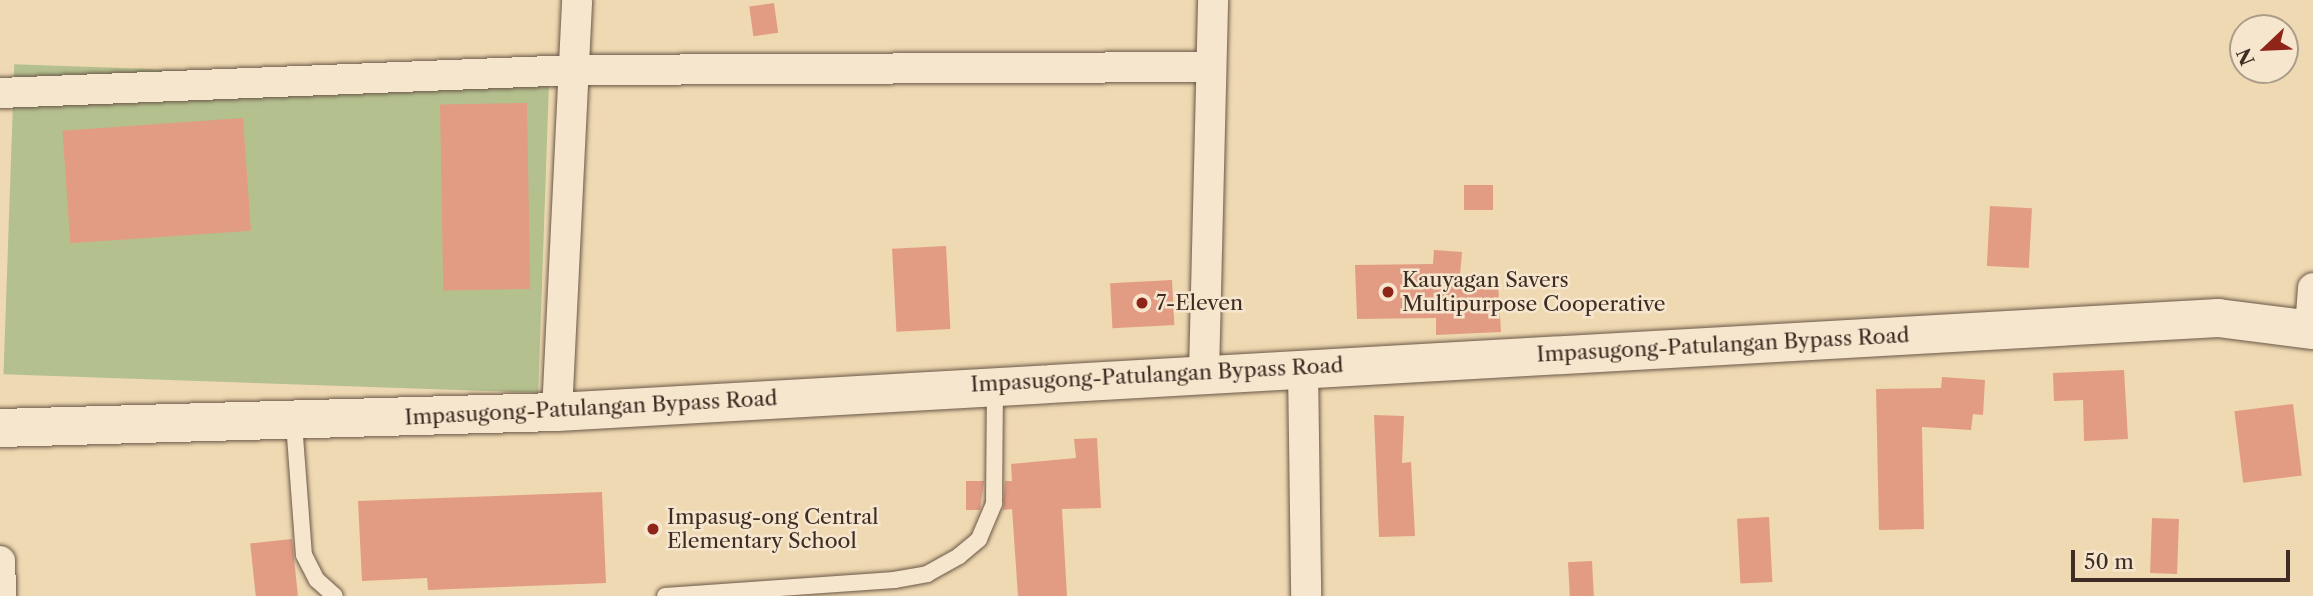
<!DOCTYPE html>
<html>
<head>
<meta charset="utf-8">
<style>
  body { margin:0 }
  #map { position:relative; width:2313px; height:596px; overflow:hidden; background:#efd9b2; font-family:"Libre Caslon Text",serif }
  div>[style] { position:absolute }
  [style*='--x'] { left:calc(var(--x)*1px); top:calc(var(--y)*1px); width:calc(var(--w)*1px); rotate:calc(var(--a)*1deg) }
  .green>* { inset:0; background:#b5c08f; transform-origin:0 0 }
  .building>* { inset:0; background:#e29c84; transform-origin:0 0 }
  .roads { filter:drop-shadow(0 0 2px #6b5848) drop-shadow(0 0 2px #6b5848) }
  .service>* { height:16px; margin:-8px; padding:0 8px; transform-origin:8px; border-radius:8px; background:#f5e6cd }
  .minor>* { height:30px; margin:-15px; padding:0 15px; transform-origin:15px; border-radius:15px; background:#f5e6cd }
  .secondary>* { height:38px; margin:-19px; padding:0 19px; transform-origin:19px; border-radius:19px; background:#f5e6cd }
  .dots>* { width:19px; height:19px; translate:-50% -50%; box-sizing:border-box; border:4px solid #f5e6cd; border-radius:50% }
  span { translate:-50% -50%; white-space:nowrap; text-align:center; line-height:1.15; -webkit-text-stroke:5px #f5e6cd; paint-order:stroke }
  .poi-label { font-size:21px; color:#3f2d25 }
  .left { translate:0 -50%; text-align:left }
  .street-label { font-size:21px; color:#3f2d25 }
  .north { position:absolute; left:2229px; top:14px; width:70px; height:70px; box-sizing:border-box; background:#f5e6cd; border:2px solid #ac9c8a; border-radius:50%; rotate:247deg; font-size:19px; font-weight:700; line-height:28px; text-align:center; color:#3f2d25 }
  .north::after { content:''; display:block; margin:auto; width:24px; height:32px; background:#8f2418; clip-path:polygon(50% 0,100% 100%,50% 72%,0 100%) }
  .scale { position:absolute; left:2071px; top:550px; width:219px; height:32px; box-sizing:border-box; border:4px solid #3f2d25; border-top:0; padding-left:9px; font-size:21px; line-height:24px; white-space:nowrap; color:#3f2d25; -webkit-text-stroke:5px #f5e6cd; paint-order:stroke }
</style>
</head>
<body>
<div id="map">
  <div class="green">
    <div style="left:549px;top:83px;width:310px;height:535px;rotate:92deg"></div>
  </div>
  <div class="building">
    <div style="left:774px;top:3px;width:30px;height:25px;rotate:82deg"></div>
    <div style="left:527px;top:103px;width:186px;height:87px;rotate:89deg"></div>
    <div style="left:243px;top:118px;width:113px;height:181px;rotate:86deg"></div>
    <div style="left:1464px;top:185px;width:29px;height:25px"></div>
    <div style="left:1990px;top:206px;width:42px;height:60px;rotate:3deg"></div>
    <div style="left:946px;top:246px;width:83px;height:54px;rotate:87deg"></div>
    <div style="clip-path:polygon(1434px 250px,1462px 252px,1459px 286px,1498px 284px,1501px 332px,1436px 335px,1436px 318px,1357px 319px,1355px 265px,1433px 264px)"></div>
    <div style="left:1172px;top:280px;width:45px;height:62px;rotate:87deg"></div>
    <div style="clip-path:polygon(2124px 370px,2128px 439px,2084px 441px,2083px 400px,2054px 401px,2053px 373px)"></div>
    <div style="clip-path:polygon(1942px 377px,1985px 380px,1983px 415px,1973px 414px,1971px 430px,1922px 427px,1924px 529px,1879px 530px,1876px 389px,1941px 388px)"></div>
    <div style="left:2293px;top:404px;width:72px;height:59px;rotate:83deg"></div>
    <div style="clip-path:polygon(1374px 415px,1404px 416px,1402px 463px,1411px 462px,1415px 536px,1379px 537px)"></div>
    <div style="clip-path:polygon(1097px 438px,1101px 508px,1062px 509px,1067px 596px,1018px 596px,1012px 509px,1003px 510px,1005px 481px,1012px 481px,1011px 464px,1076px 458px,1074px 439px)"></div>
    <div style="clip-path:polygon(966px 481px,984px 481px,980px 510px,966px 510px)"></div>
    <div style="clip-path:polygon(602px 492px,606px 583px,428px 590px,427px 578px,362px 581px,358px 501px)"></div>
    <div style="left:1769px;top:517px;width:65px;height:32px;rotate:87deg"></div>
    <div style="left:2152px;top:518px;width:27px;height:55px;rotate:2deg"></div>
    <div style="left:292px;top:539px;width:57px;height:42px;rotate:84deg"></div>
    <div style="left:1592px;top:561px;width:35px;height:24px;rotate:87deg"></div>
  </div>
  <div class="roads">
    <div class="service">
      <div style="--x:294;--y:423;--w:132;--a:85.7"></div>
      <div style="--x:304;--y:555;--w:28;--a:63"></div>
      <div style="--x:317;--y:580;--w:24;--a:42"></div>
      <div style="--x:665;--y:596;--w:230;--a:-4"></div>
      <div style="--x:894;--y:580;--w:34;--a:-10"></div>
      <div style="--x:927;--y:574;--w:37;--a:-29"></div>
      <div style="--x:959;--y:556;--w:26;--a:-40"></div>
      <div style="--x:979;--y:539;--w:39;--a:-67"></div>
      <div style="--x:994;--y:503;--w:115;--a:-89.5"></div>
    </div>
    <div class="minor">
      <div style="--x:0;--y:93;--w:576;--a:-2.29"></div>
      <div style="--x:576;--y:70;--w:634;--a:-0.27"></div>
      <div style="--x:2310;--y:328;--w:40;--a:-85.7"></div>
      <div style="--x:1303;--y:367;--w:229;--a:89.2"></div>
      <div style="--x:1204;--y:373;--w:373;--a:-88.6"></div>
      <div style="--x:557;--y:412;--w:412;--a:-87.2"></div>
      <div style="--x:0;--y:561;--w:35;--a:88"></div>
    </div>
    <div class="secondary">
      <div style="--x:0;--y:428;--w:557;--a:-1.65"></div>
      <div style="--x:557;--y:412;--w:1664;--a:-3.24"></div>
      <div style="--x:2218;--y:318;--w:96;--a:7.2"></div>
    </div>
  </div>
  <div class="dots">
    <div style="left:1388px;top:292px;background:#8f2418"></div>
    <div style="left:1142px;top:303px;background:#8f2418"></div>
    <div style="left:653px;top:529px;background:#8f2418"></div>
  </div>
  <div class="poi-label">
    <span class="left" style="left:1402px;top:292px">Kauyagan Savers<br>Multipurpose Cooperative</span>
    <span class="left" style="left:1156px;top:303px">7-Eleven</span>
    <span class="left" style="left:667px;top:529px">Impasug-ong Central<br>Elementary School</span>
  </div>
  <div class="street-label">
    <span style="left:1723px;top:345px;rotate:-3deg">Impasugong-Patulangan Bypass Road</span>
    <span style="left:1157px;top:375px;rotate:-3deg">Impasugong-Patulangan Bypass Road</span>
    <span style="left:591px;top:408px;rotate:-3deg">Impasugong-Patulangan Bypass Road</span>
  </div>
  <div class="north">N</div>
  <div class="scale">50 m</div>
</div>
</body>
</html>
